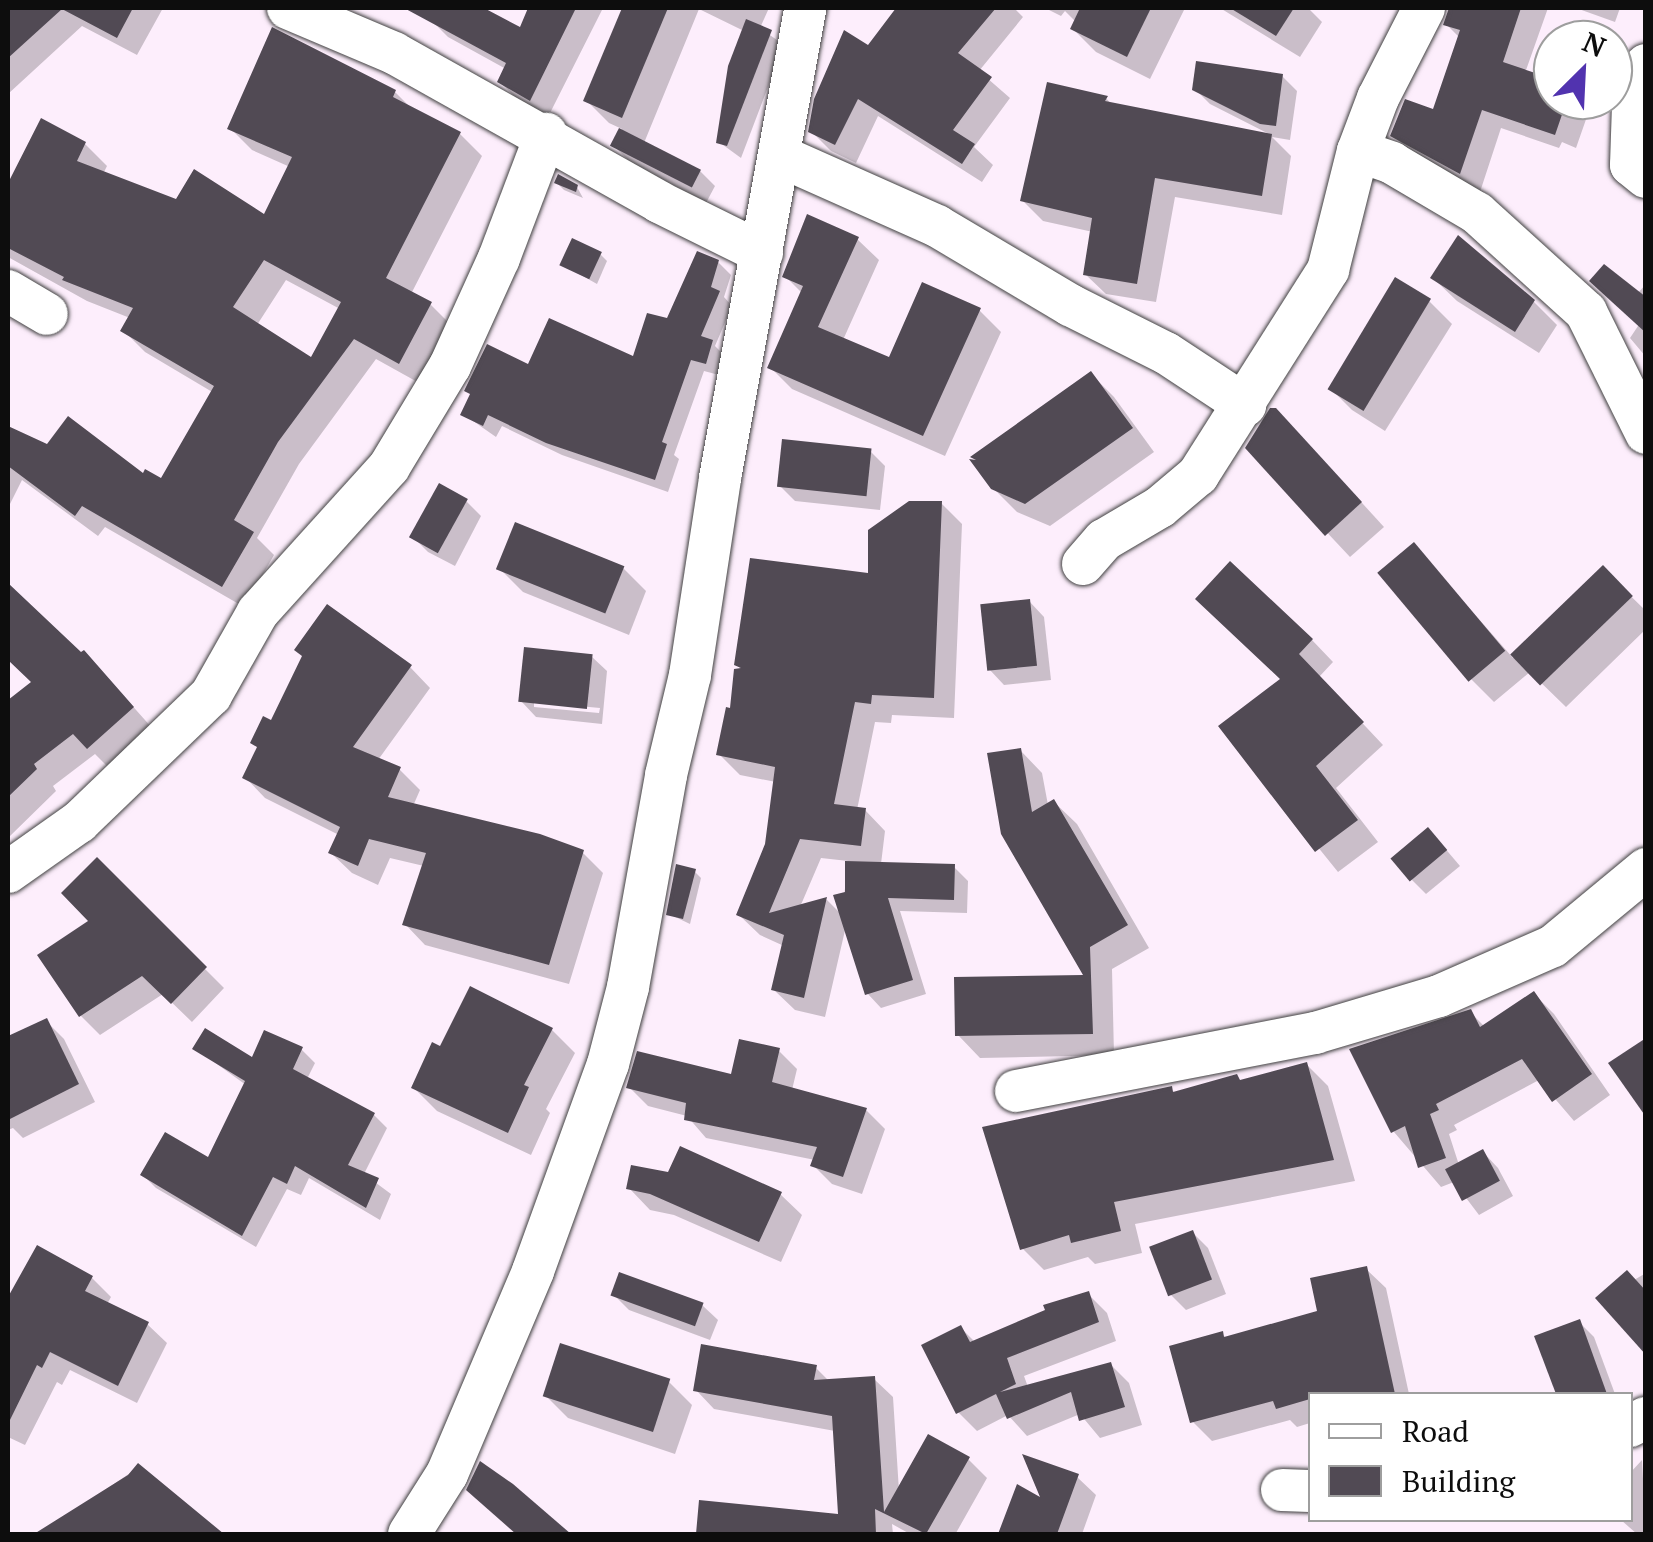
<!DOCTYPE html>
<html>
<head>
<meta charset="utf-8">
<style>
  body { margin:0 }
  #map { position:relative; width:1653px; height:1542px; overflow:hidden; background:#fdeefc; font-family:"PT Serif",serif }
  div>[style] { position:absolute }
  [style*='--x'] { left:calc(var(--x)*1px); top:calc(var(--y)*1px); width:calc(var(--w)*1px); rotate:calc(var(--a)*1deg) }
  .shadow>* { inset:0; background:#0003 }
  .building>* { inset:0; background:#514a54; transform-origin:0 0 }
  .roads { filter:drop-shadow(0 0 2px #404040) drop-shadow(0 0 2px #404040) }
  .minor>* { height:42px; margin:-21px; padding:0 21px; transform-origin:21px; border-radius:21px; background:#fff }
  span { translate:-50% -50%; white-space:nowrap; text-align:center; line-height:1.15; -webkit-text-stroke:10px #fff; paint-order:stroke }
  .frame { position:absolute; inset:0; border:10px solid #0d0d0d; pointer-events:none }
  .legend { position:absolute; left:1308px; top:1392px; width:325px; height:130px; box-sizing:border-box; background:#fff; border:2px solid #9e9e9e; margin:0; padding:12px 18px; list-style:none; font-size:30px; color:#0d0d0d }
  .legend li { display:flex; align-items:center; gap:20px; height:50px }
  .legend b { width:50px; border:2px solid #9e9e9e }
  .north { position:absolute; left:1533px; top:20px; width:100px; height:100px; box-sizing:border-box; background:#fff; border:2px solid #9e9e9e; border-radius:50%; rotate:24deg; font-size:28px; font-weight:700; line-height:40px; text-align:center; color:#0d0d0d }
  .north::after { content:''; display:block; margin:auto; width:35px; height:45px; background:#5133af; clip-path:polygon(50% 0,100% 100%,50% 72%,0 100%) }
</style>
</head>
<body>
<div id="map">
  <div class="shadow">
    <div style="clip-path:polygon(8px 8px,163px 8px,137px 55px,82px 26px,8px 94px)"></div>
    <div style="clip-path:polygon(436px 8px,478px 8px,521px 31px,531px 8px,603px 8px,548px 117px,518px 100px,500px 82px,506px 69px,448px 37px,431px 20px)"></div>
    <div style="clip-path:polygon(625px 8px,769px 8px,760px 28px,784px 45px,741px 158px,719px 142px,744px 31px,699px 9px,644px 143px,700px 171px,715px 186px,706px 203px,629px 161px,613px 145px,622px 129px,609px 123px,586px 100px)"></div>
    <div style="clip-path:polygon(899px 8px,1014px 8px,1023px 17px,979px 71px,1010px 98px,974px 147px,993px 165px,982px 182px,878px 116px,856px 163px,831px 151px,811px 131px)"></div>
    <div style="clip-path:polygon(1045px 8px,1185px 8px,1150px 79px,1096px 52px,1073px 29px,1076px 22px,1065px 11px,1061px 16px)"></div>
    <div style="clip-path:polygon(1220px 8px,1308px 8px,1322px 22px,1300px 57px)"></div>
    <div style="clip-path:polygon(1451px 8px,1548px 8px,1525px 73px,1553px 82px,1553px 100px,1582px 100px,1590px 108px,1576px 148px,1562px 142px,1559px 148px,1501px 128px,1480px 192px,1413px 155px,1393px 135px,1435px 112px,1460px 38px,1446px 24px)"></div>
    <div style="clip-path:polygon(1576px 8px,1620px 8px,1615px 22px)"></div>
    <div style="clip-path:polygon(1282px 76px,1297px 91px,1290px 140px,1272px 137px,1291px 156px,1282px 215px,1175px 197px,1156px 302px,1106px 294px,1085px 274px,1093px 232px,1043px 221px,1023px 201px,1106px 98px,1112px 105px,1271px 135px,1210px 104px,1195px 89px)"></div>
    <div style="clip-path:polygon(evenodd,395px 92px,413px 110px,460px 134px,482px 156px,411px 294px,430px 304px,452px 326px,421px 384px,376px 359px,299px 464px,257px 538px,274px 555px,244px 607px,105px 527px,98px 536px,22px 480px,8px 508px,8px 429px,47px 447px,162px 482px,214px 393px,145px 352px,123px 330px,130px 318px,87px 301px,8px 257px,8px 189px,42px 122px,85px 144px,107px 166px,103px 174px,177px 202px,265px 217px,290px 167px,252px 150px,230px 128px,395px 92px,286px 280px,340px 309px,312px 361px,257px 325px,286px 280px)"></div>
    <div style="clip-path:polygon(557px 183px,577px 187px,583px 198px,564px 190px)"></div>
    <div style="clip-path:polygon(857px 239px,879px 260px,843px 340px,890px 361px,979px 310px,1001px 332px,945px 456px,792px 389px,770px 367px,802px 293px,785px 276px)"></div>
    <div style="clip-path:polygon(600px 254px,607px 261px,597px 284px,563px 265px)"></div>
    <div style="clip-path:polygon(718px 262px,731px 275px,724px 297px,732px 306px,715px 346px,724px 355px,719px 375px,704px 371px,674px 455px,679px 459px,668px 492px,562px 455px,502px 426px,496px 437px,463px 414px,530px 367px,635px 360px)"></div>
    <div style="clip-path:polygon(1433px 278px,1534px 302px,1557px 325px,1539px 353px,1457px 301px)"></div>
    <div style="clip-path:polygon(1646px 284px,1646px 357px,1630px 338px,1638px 326px,1637px 294px)"></div>
    <div style="clip-path:polygon(1429px 301px,1452px 324px,1385px 431px,1352px 410px,1329px 387px)"></div>
    <div style="clip-path:polygon(1091px 374px,1114px 397px,1154px 452px,1050px 526px,1017px 512px,992px 487px)"></div>
    <div style="clip-path:polygon(1299px 434px,1384px 527px,1350px 557px,1248px 448px)"></div>
    <div style="clip-path:polygon(870px 451px,885px 466px,880px 510px,795px 501px,780px 486px)"></div>
    <div style="clip-path:polygon(466px 501px,481px 516px,455px 566px,428px 552px,413px 537px)"></div>
    <div style="clip-path:polygon(evenodd,941px 503px,962px 524px,954px 718px,892px 715px,891px 723px,875px 722px,857px 810px,865px 810px,885px 831px,881px 864px,954px 867px,968px 881px,967px 913px,900px 911px,926px 994px,881px 1008px,867px 993px,846px 926px,825px 1017px,795px 1010px,774px 990px,784px 946px,760px 935px,739px 915px,768px 845px,776px 782px,740px 775px,719px 754px,742px 670px,736px 664px,871px 576px,941px 503px,821px 858px,848px 861px,842px 915px,827px 900px,800px 907px,821px 858px)"></div>
    <div style="clip-path:polygon(1414px 545px,1513px 658px,1603px 569px,1646px 611px,1646px 629px,1566px 707px,1530px 672px,1494px 702px,1471px 679px)"></div>
    <div style="clip-path:polygon(623px 568px,646px 591px,629px 635px,523px 592px,500px 569px)"></div>
    <div style="clip-path:polygon(8px 587px,104px 674px,153px 729px,109px 768px,95px 754px,53px 786px,56px 791px,9px 837px,8px 703px,34px 683px,8px 658px)"></div>
    <div style="clip-path:polygon(1029px 601px,1044px 617px,1051px 680px,1004px 685px,989px 669px)"></div>
    <div style="clip-path:polygon(1220px 620px,1312px 640px,1333px 662px,1319px 677px,1383px 745px,1336px 788px,1378px 842px,1338px 872px,1221px 727px,1283px 679px)"></div>
    <div style="clip-path:polygon(evenodd,591px 656px,607px 671px,602px 724px,536px 717px,521px 701px,591px 656px,534px 702px,600px 708px,599px 713px,534px 707px,534px 702px)"></div>
    <div style="clip-path:polygon(410px 667px,430px 688px,378px 760px,399px 769px,420px 790px,413px 806px,583px 853px,603px 873px,569px 984px,425px 945px,405px 924px,424px 866px,390px 858px,378px 885px,352px 873px,331px 853px,339px 835px,265px 798px,245px 777px,272px 723px)"></div>
    <div style="clip-path:polygon(1020px 750px,1042px 773px,1048px 805px,1054px 802px,1077px 824px,1149px 948px,1112px 969px,1114px 1055px,980px 1058px,958px 1035px,1088px 977px,1004px 833px)"></div>
    <div style="clip-path:polygon(1443px 846px,1460px 866px,1426px 894px,1411px 879px)"></div>
    <div style="clip-path:polygon(97px 861px,224px 988px,192px 1022px,163px 994px,100px 1035px,81px 1016px)"></div>
    <div style="clip-path:polygon(694px 871px,701px 878px,690px 924px,669px 914px)"></div>
    <div style="clip-path:polygon(1534px 994px,1554px 1014px,1610px 1095px,1574px 1121px,1539px 1080px,1454px 1125px,1457px 1130px,1449px 1134px,1459px 1165px,1483px 1152px,1498px 1168px,1513px 1196px,1479px 1215px,1454px 1182px,1441px 1187px,1394px 1132px,1470px 1012px,1485px 1027px)"></div>
    <div style="clip-path:polygon(46px 1021px,64px 1039px,95px 1102px,23px 1138px,13px 1128px,8px 1130px,8px 1033px,12px 1037px)"></div>
    <div style="clip-path:polygon(552px 1030px,575px 1053px,546px 1109px,550px 1113px,531px 1155px,437px 1111px,414px 1088px,441px 1050px)"></div>
    <div style="clip-path:polygon(196px 1049px,254px 1060px,301px 1049px,315px 1063px,307px 1079px,374px 1115px,387px 1128px,364px 1174px,391px 1194px,380px 1220px,309px 1178px,301px 1195px,287px 1189px,256px 1247px,156px 1188px,143px 1175px,209px 1161px,246px 1085px)"></div>
    <div style="clip-path:polygon(778px 1050px,797px 1069px,792px 1090px,866px 1110px,885px 1129px,862px 1194px,832px 1184px,813px 1165px,815px 1160px,706px 1138px,687px 1116px,648px 1106px,629px 1087px,733px 1077px)"></div>
    <div style="clip-path:polygon(1306px 1064px,1328px 1086px,1355px 1181px,1135px 1224px,1142px 1253px,1095px 1264px,1088px 1257px,1044px 1270px,1022px 1248px,1171px 1089px,1176px 1094px,1242px 1082px)"></div>
    <div style="clip-path:polygon(629px 1188px,780px 1194px,802px 1215px,781px 1262px,674px 1215px,650px 1210px)"></div>
    <div style="clip-path:polygon(1193px 1233px,1208px 1248px,1226px 1294px,1186px 1310px,1170px 1294px)"></div>
    <div style="clip-path:polygon(38px 1248px,92px 1278px,111px 1297px,107px 1304px,147px 1324px,167px 1343px,137px 1403px,70px 1370px,62px 1385px,57px 1382px,25px 1445px,8px 1437px,8px 1302px)"></div>
    <div style="clip-path:polygon(1366px 1269px,1386px 1288px,1409px 1394px,1310px 1394px,1310px 1423px,1297px 1427px,1290px 1420px,1212px 1441px,1193px 1422px,1222px 1334px,1227px 1339px,1320px 1313px)"></div>
    <div style="clip-path:polygon(1646px 1273px,1646px 1350px,1634px 1280px)"></div>
    <div style="clip-path:polygon(613px 1294px,702px 1305px,718px 1320px,710px 1340px,629px 1310px)"></div>
    <div style="clip-path:polygon(1088px 1294px,1107px 1313px,1116px 1341px,1024px 1376px,1028px 1387px,1110px 1364px,1129px 1383px,1142px 1425px,1100px 1438px,1080px 1414px,1027px 1436px,1008px 1415px,977px 1431px,958px 1412px,961px 1328px,975px 1342px)"></div>
    <div style="clip-path:polygon(1579px 1322px,1594px 1337px,1615px 1394px,1559px 1394px,1537px 1337px)"></div>
    <div style="clip-path:polygon(815px 1367px,830px 1382px,874px 1379px,893px 1397px,899px 1491px,968px 1459px,987px 1478px,956px 1533px,961px 1534px,910px 1534px,892px 1524px,893px 1534px,698px 1534px,702px 1502px,840px 1517px,835px 1431px,714px 1409px,696px 1390px)"></div>
    <div style="clip-path:polygon(668px 1381px,692px 1405px,675px 1454px,568px 1418px,545px 1395px)"></div>
    <div style="clip-path:polygon(1642px 1460px,1646px 1534px,1637px 1534px,1621px 1520px,1630px 1520px,1630px 1473px)"></div>
    <div style="clip-path:polygon(139px 1467px,220px 1534px,57px 1534px,52px 1526px)"></div>
    <div style="clip-path:polygon(1077px 1477px,1096px 1495px,1082px 1534px,1001px 1534px,1018px 1487px,1045px 1502px)"></div>
  </div>
  <div class="building">
    <div style="clip-path:polygon(8px 8px,133px 8px,117px 38px,62px 9px,8px 58px)"></div>
    <div style="clip-path:polygon(404px 8px,484px 8px,520px 27px,528px 8px,576px 8px,530px 101px,497px 82px,506px 63px)"></div>
    <div style="clip-path:polygon(622px 8px,668px 8px,622px 118px,583px 101px)"></div>
    <div style="clip-path:polygon(896px 8px,996px 8px,958px 53px,992px 77px,953px 130px,975px 144px,962px 164px,858px 99px,835px 145px,808px 132px,814px 99px,844px 30px,868px 45px)"></div>
    <div style="clip-path:polygon(1080px 8px,1151px 8px,1127px 57px,1070px 29px)"></div>
    <div style="clip-path:polygon(1230px 8px,1294px 8px,1276px 36px)"></div>
    <div style="clip-path:polygon(1449px 8px,1521px 8px,1503px 62px,1553px 79px,1553px 100px,1567px 100px,1555px 135px,1482px 110px,1460px 174px,1390px 136px,1405px 99px,1433px 109px,1460px 30px,1443px 25px)"></div>
    <div style="clip-path:polygon(746px 19px,772px 30px,727px 146px,716px 143px,728px 66px)"></div>
    <div style="clip-path:polygon(evenodd,272px 27px,396px 90px,393px 97px,461px 132px,386px 278px,432px 302px,399px 364px,354px 339px,278px 442px,234px 520px,254px 532px,222px 587px,82px 506px,75px 516px,8px 466px,8px 426px,47px 444px,68px 416px,143px 473px,145px 469px,161px 478px,214px 386px,120px 331px,133px 308px,62px 280px,64px 277px,8px 248px,8px 183px,41px 118px,86px 142px,77px 161px,176px 199px,194px 169px,264px 214px,292px 157px,227px 129px,272px 27px,264px 260px,341px 302px,311px 357px,233px 307px,264px 260px)"></div>
    <div style="clip-path:polygon(1196px 61px,1283px 74px,1276px 126px,1260px 124px,1192px 90px)"></div>
    <div style="clip-path:polygon(1047px 82px,1108px 96px,1105px 101px,1272px 134px,1262px 196px,1155px 178px,1137px 284px,1083px 275px,1092px 218px,1020px 201px)"></div>
    <div style="left:619px;top:128px;width:92px;height:20px;rotate:27deg"></div>
    <div style="clip-path:polygon(558px 174px,578px 185px,576px 192px,554px 183px)"></div>
    <div style="clip-path:polygon(807px 214px,859px 237px,818px 327px,889px 357px,922px 282px,981px 308px,923px 436px,767px 368px,803px 286px,782px 277px)"></div>
    <div style="clip-path:polygon(1458px 235px,1535px 300px,1515px 332px,1430px 278px)"></div>
    <div style="left:572px;top:238px;width:33px;height:30px;rotate:25deg"></div>
    <div style="clip-path:polygon(697px 251px,719px 260px,711px 287px,720px 291px,701px 336px,713px 340px,706px 364px,691px 360px,662px 442px,667px 444px,655px 480px,546px 443px,488px 415px,483px 426px,460px 415px,470px 394px,464px 391px,487px 344px,528px 364px,549px 318px,633px 356px,647px 313px,667px 318px)"></div>
    <div style="clip-path:polygon(1604px 264px,1646px 297px,1646px 333px,1589px 281px)"></div>
    <div style="left:1395px;top:277px;width:42px;height:131px;rotate:31deg"></div>
    <div style="clip-path:polygon(1091px 371px,1133px 428px,1025px 504px,991px 489px,969px 459px,976px 460px,970px 457px)"></div>
    <div style="clip-path:polygon(1270px 408px,1276px 408px,1362px 502px,1325px 536px,1245px 448px)"></div>
    <div style="left:782px;top:439px;width:90px;height:48px;rotate:6deg"></div>
    <div style="left:439px;top:483px;width:33px;height:62px;rotate:29deg"></div>
    <div style="clip-path:polygon(909px 501px,942px 501px,934px 698px,872px 695px,871px 704px,855px 702px,834px 804px,866px 808px,861px 846px,800px 839px,769px 913px,827px 897px,804px 998px,771px 990px,784px 935px,736px 915px,765px 844px,775px 767px,716px 755px,726px 707px,730px 708px,734px 669px,741px 668px,734px 665px,750px 558px,868px 573px,868px 530px)"></div>
    <div style="left:515px;top:522px;width:118px;height:51px;rotate:22deg"></div>
    <div style="left:1414px;top:542px;width:142px;height:48px;rotate:50deg"></div>
    <div style="clip-path:polygon(1230px 561px,1313px 639px,1299px 654px,1364px 722px,1316px 766px,1358px 820px,1315px 852px,1218px 726px,1280px 679px,1195px 599px)"></div>
    <div style="left:1603px;top:565px;width:43px;height:129px;rotate:46deg"></div>
    <div style="clip-path:polygon(8px 583px,81px 652px,84px 650px,134px 707px,87px 749px,73px 734px,34px 764px,37px 769px,8px 797px,8px 700px,31px 682px,8px 660px)"></div>
    <div style="left:1030px;top:599px;width:67px;height:50px;rotate:84deg"></div>
    <div style="clip-path:polygon(327px 604px,412px 665px,353px 747px,401px 767px,388px 797px,540px 834px,584px 850px,549px 965px,402px 925px,426px 853px,369px 839px,358px 866px,328px 853px,340px 827px,242px 778px,257px 747px,250px 743px,263px 716px,271px 720px,302px 656px,294px 650px)"></div>
    <div style="left:524px;top:647px;width:69px;height:55px;rotate:6deg"></div>
    <div style="clip-path:polygon(1021px 748px,1032px 812px,1054px 799px,1128px 925px,1090px 947px,1093px 1034px,955px 1036px,954px 977px,1083px 975px,1001px 834px,987px 753px)"></div>
    <div style="left:1428px;top:827px;width:30px;height:49px;rotate:50deg"></div>
    <div style="clip-path:polygon(97px 857px,207px 967px,171px 1004px,142px 976px,79px 1017px,37px 955px,88px 921px,61px 893px)"></div>
    <div style="clip-path:polygon(845px 861px,955px 864px,954px 900px,888px 898px,913px 980px,865px 995px,833px 895px,845px 892px)"></div>
    <div style="clip-path:polygon(676px 864px,696px 869px,683px 919px,666px 915px)"></div>
    <div style="clip-path:polygon(470px 986px,553px 1028px,524px 1085px,529px 1087px,508px 1133px,411px 1088px,432px 1042px,440px 1046px)"></div>
    <div style="clip-path:polygon(1534px 991px,1592px 1074px,1552px 1102px,1522px 1059px,1436px 1104px,1439px 1110px,1430px 1114px,1446px 1158px,1418px 1168px,1405px 1126px,1391px 1133px,1349px 1049px,1471px 1009px,1480px 1027px)"></div>
    <div style="clip-path:polygon(47px 1018px,79px 1084px,8px 1120px,8px 1036px)"></div>
    <div style="clip-path:polygon(205px 1028px,252px 1057px,264px 1030px,303px 1047px,293px 1069px,375px 1113px,348px 1165px,379px 1178px,366px 1208px,295px 1166px,287px 1184px,273px 1177px,242px 1236px,140px 1175px,165px 1132px,208px 1157px,245px 1081px,192px 1049px)"></div>
    <div style="clip-path:polygon(1646px 1038px,1646px 1117px,1608px 1063px)"></div>
    <div style="clip-path:polygon(739px 1039px,780px 1048px,772px 1082px,867px 1108px,843px 1177px,810px 1166px,817px 1147px,684px 1120px,686px 1103px,626px 1088px,637px 1051px,731px 1074px)"></div>
    <div style="clip-path:polygon(1307px 1062px,1334px 1160px,1114px 1202px,1121px 1231px,1071px 1243px,1069px 1235px,1020px 1250px,982px 1127px,1172px 1086px,1173px 1092px,1237px 1074px,1240px 1080px)"></div>
    <div style="clip-path:polygon(680px 1146px,782px 1192px,759px 1242px,650px 1194px,626px 1189px,631px 1165px,668px 1172px)"></div>
    <div style="left:1483px;top:1149px;width:36px;height:43px;rotate:62deg"></div>
    <div style="left:1193px;top:1230px;width:53px;height:47px;rotate:69deg"></div>
    <div style="clip-path:polygon(37px 1245px,93px 1276px,85px 1291px,149px 1322px,118px 1386px,50px 1352px,42px 1368px,37px 1365px,8px 1424px,8px 1297px)"></div>
    <div style="clip-path:polygon(1367px 1266px,1395px 1394px,1310px 1394px,1310px 1399px,1276px 1409px,1273px 1401px,1190px 1423px,1169px 1346px,1223px 1331px,1224px 1337px,1317px 1311px,1310px 1278px)"></div>
    <div style="clip-path:polygon(1627px 1270px,1646px 1291px,1646px 1355px,1595px 1298px)"></div>
    <div style="left:619px;top:1272px;width:90px;height:25px;rotate:20deg"></div>
    <div style="clip-path:polygon(1089px 1291px,1099px 1322px,1007px 1358px,1016px 1384px,1000px 1392px,1111px 1362px,1125px 1407px,1079px 1421px,1071px 1392px,1007px 1419px,996px 1394px,956px 1414px,921px 1345px,961px 1325px,970px 1342px,1045px 1310px,1043px 1305px)"></div>
    <div style="clip-path:polygon(1580px 1319px,1607px 1394px,1556px 1394px,1534px 1336px)"></div>
    <div style="left:560px;top:1343px;width:116px;height:56px;rotate:18deg"></div>
    <div style="clip-path:polygon(701px 1344px,817px 1365px,814px 1380px,875px 1376px,884px 1512px,928px 1434px,970px 1457px,926px 1534px,875px 1509px,876px 1534px,696px 1534px,699px 1500px,838px 1514px,832px 1416px,693px 1391px)"></div>
    <div style="clip-path:polygon(1022px 1454px,1079px 1474px,1057px 1534px,998px 1534px,1017px 1484px,1040px 1497px)"></div>
    <div style="clip-path:polygon(480px 1461px,513px 1484px,571px 1534px,516px 1534px,466px 1490px)"></div>
    <div style="clip-path:polygon(138px 1463px,224px 1534px,34px 1534px,128px 1475px)"></div>
  </div>
  <div class="roads">
    <div class="minor">
      <div style="--x:288;--y:8;--w:115;--a:23"></div>
      <div style="--x:394;--y:53;--w:304;--a:29.3"></div>
      <div style="--x:659;--y:202;--w:115;--a:26.3"></div>
      <div style="--x:1646;--y:65;--w:42;--a:108"></div>
      <div style="--x:1633;--y:105;--w:60;--a:91.9"></div>
      <div style="--x:1631;--y:165;--w:19;--a:39"></div>
      <div style="--x:1358;--y:151;--w:36;--a:19"></div>
      <div style="--x:1392;--y:163;--w:99;--a:30.5"></div>
      <div style="--x:1477;--y:213;--w:147;--a:42.2"></div>
      <div style="--x:1586;--y:312;--w:135;--a:63.6"></div>
      <div style="--x:780;--y:156;--w:172;--a:24"></div>
      <div style="--x:937;--y:226;--w:155;--a:30.7"></div>
      <div style="--x:1070;--y:305;--w:107;--a:26.6"></div>
      <div style="--x:1166;--y:353;--w:95;--a:33.4"></div>
      <div style="--x:8;--y:291;--w:45;--a:30.5"></div>
      <div style="--x:1083;--y:564;--w:32;--a:-49"></div>
      <div style="--x:1104;--y:540;--w:65;--a:-30.5"></div>
      <div style="--x:1160;--y:507;--w:50;--a:-40.1"></div>
      <div style="--x:1198;--y:475;--w:243;--a:-57.6"></div>
      <div style="--x:1328;--y:270;--w:123;--a:-75.9"></div>
      <div style="--x:1358;--y:151;--w:57;--a:-69.3"></div>
      <div style="--x:1378;--y:98;--w:101;--a:-62.9"></div>
      <div style="--x:8;--y:872;--w:87;--a:-35.2"></div>
      <div style="--x:79;--y:822;--w:183;--a:-43.9"></div>
      <div style="--x:211;--y:695;--w:95;--a:-60.5"></div>
      <div style="--x:258;--y:612;--w:195;--a:-47.9"></div>
      <div style="--x:389;--y:467;--w:118;--a:-58.9"></div>
      <div style="--x:450;--y:366;--w:119;--a:-65.6"></div>
      <div style="--x:499;--y:258;--w:133;--a:-69.2"></div>
      <div style="--x:1016;--y:1091;--w:305;--a:-11"></div>
      <div style="--x:1315;--y:1033;--w:129;--a:-16.6"></div>
      <div style="--x:1439;--y:996;--w:124;--a:-23.7"></div>
      <div style="--x:1553;--y:946;--w:121;--a:-39.6"></div>
      <div style="--x:1630;--y:1426;--w:18;--a:-27"></div>
      <div style="--x:1282;--y:1490;--w:28;--a:2"></div>
      <div style="--x:409;--y:1534;--w:71;--a:-57.7"></div>
      <div style="--x:447;--y:1474;--w:220;--a:-67"></div>
      <div style="--x:533;--y:1271;--w:220;--a:-70.1"></div>
      <div style="--x:608;--y:1064;--w:80;--a:-75.4"></div>
      <div style="--x:628;--y:987;--w:215;--a:-79.8"></div>
      <div style="--x:666;--y:775;--w:103;--a:-76.5"></div>
      <div style="--x:690;--y:675;--w:199;--a:-81.3"></div>
      <div style="--x:720;--y:478;--w:478;--a:-79.7"></div>
    </div>
  </div>
  <div class="frame"></div>
  <ul class="legend">
  <li><b style="height:12px;background:#fff"></b>Road</li>
  <li><b style="height:28px;background:#514a54"></b>Building</li>
  </ul>
  <div class="north">N</div>
</div>
</body>
</html>
